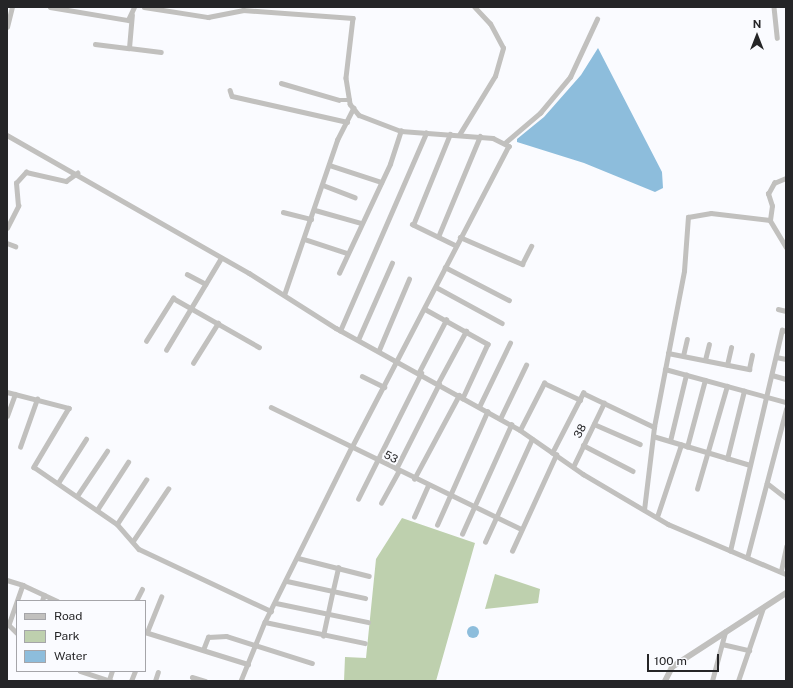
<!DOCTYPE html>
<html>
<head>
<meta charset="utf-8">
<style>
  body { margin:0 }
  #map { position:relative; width:793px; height:688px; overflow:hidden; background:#fafbff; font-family:"Public Sans",sans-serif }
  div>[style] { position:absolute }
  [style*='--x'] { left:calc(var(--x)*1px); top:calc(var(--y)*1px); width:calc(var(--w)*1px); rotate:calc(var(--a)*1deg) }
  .green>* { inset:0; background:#bed0ae }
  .water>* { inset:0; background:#8dbddc }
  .round { border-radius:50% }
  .minor>* { height:4.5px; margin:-2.25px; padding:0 2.25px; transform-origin:2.25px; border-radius:2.25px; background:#c1c0be }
  .tertiary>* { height:6px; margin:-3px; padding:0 3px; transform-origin:3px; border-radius:3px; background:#c1c0be }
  span { translate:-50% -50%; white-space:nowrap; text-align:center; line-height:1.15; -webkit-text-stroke:4px #fafbff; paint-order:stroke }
  .street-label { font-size:11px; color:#252527 }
  .frame { position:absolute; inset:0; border:8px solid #252527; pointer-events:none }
  .legend { position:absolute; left:16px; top:600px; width:130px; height:72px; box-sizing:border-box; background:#fafbff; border:1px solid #a5a5a9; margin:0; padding:5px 7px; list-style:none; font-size:12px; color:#252527 }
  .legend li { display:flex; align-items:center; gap:8px; height:20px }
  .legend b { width:20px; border:1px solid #a5a5a9 }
  .north { position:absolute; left:737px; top:16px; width:40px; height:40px; -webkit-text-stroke:3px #fafbff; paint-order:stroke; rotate:0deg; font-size:11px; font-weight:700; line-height:16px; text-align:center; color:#252527 }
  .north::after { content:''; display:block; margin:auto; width:14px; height:18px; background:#252527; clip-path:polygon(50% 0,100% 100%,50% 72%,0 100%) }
  .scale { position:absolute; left:647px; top:654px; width:72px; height:18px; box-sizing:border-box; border:2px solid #252527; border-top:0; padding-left:5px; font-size:12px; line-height:14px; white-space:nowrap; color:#252527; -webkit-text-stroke:3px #fafbff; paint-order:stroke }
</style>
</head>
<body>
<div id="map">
  <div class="green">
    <div style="clip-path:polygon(402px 518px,475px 543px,436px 681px,344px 681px,345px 657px,366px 658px,376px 559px)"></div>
    <div style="clip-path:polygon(495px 574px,540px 589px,538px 603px,485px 609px)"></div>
  </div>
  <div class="water">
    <div style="clip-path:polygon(598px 48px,662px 172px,663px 188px,655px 192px,584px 163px,517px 142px,517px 139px,544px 117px,581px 75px)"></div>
    <div class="round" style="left:467px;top:626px;width:12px;height:12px"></div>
  </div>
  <div class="minor">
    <div style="--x:50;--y:7;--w:79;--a:9.5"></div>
    <div style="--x:128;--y:20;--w:14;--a:-65"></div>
    <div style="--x:144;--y:7;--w:65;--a:8.9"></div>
    <div style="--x:208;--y:17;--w:36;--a:-11"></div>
    <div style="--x:243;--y:10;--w:110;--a:4.2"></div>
    <div style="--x:353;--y:18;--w:60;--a:96.7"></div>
    <div style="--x:346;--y:78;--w:26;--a:81"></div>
    <div style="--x:350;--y:104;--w:14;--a:51"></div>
    <div style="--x:359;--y:115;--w:45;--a:20.9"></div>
    <div style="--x:401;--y:131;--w:92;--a:4.4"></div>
    <div style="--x:493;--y:138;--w:18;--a:27"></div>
    <div style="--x:509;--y:146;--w:339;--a:117.5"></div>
    <div style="--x:352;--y:447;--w:195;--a:116.4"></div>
    <div style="--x:265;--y:622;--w:64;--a:112.1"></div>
    <div style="--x:774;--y:7;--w:31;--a:84"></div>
    <div style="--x:7;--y:27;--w:21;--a:-76"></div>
    <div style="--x:95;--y:44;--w:34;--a:7"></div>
    <div style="--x:129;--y:48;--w:33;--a:-85"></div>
    <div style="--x:129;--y:48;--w:32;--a:7"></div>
    <div style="--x:281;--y:83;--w:60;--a:16.3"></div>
    <div style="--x:339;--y:100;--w:11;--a:0"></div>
    <div style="--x:230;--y:90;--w:6;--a:72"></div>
    <div style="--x:232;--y:96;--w:118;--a:12.7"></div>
    <div style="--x:7;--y:135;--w:279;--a:29.7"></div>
    <div style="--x:249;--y:273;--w:103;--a:32.3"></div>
    <div style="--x:336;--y:328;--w:210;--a:29"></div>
    <div style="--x:520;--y:430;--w:77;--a:34.9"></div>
    <div style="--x:583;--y:474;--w:99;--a:30.5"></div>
    <div style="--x:668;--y:524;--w:128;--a:23"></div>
    <div style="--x:459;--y:135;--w:69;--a:-58.6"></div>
    <div style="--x:495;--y:76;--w:29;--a:-74"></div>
    <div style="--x:503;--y:48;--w:27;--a:-118"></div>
    <div style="--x:490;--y:24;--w:23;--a:-133"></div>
    <div style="--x:506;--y:142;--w:45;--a:-40.5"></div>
    <div style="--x:540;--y:113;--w:47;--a:-50.2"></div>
    <div style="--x:570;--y:77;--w:64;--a:-65"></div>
    <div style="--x:329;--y:165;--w:55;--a:18.1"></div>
    <div style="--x:323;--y:185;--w:34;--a:21"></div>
    <div style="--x:315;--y:210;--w:48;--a:15.8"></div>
    <div style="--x:283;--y:212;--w:29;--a:14"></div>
    <div style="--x:770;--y:220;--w:31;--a:59"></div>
    <div style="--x:412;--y:224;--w:48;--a:26"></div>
    <div style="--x:413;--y:225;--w:98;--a:-67.9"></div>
    <div style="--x:7;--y:228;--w:25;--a:-63"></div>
    <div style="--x:18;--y:206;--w:23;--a:-95"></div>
    <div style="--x:16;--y:183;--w:15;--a:-48"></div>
    <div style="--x:26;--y:172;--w:41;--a:12.7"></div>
    <div style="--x:66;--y:181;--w:14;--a:-36"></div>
    <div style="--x:438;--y:237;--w:109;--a:-67.4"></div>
    <div style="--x:460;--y:237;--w:68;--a:23.5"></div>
    <div style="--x:522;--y:264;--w:20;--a:-63"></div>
    <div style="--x:304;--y:239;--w:45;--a:18"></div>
    <div style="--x:7;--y:243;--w:9;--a:21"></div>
    <div style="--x:445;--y:267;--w:72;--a:27.3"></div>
    <div style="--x:339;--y:273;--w:120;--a:-64.9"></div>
    <div style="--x:390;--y:164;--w:35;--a:-72"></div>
    <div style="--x:187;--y:274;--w:21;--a:28"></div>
    <div style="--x:436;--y:287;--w:75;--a:28.6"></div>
    <div style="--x:284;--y:295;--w:164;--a:-71.1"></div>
    <div style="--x:337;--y:140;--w:36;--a:-63"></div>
    <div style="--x:425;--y:309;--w:72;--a:29.1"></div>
    <div style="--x:488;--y:344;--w:60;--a:114.8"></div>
    <div style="--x:778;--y:309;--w:8;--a:14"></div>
    <div style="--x:340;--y:331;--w:216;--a:-66.5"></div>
    <div style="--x:358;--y:340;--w:84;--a:-66.2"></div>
    <div style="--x:146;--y:341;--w:51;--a:-57.9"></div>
    <div style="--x:173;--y:298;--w:99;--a:29.7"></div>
    <div style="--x:166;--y:350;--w:107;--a:-59.1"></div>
    <div style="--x:379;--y:350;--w:77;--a:-67.1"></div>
    <div style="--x:668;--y:353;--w:83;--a:11.2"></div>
    <div style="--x:749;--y:369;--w:14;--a:-78"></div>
    <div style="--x:683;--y:356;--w:17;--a:-77"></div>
    <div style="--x:776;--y:357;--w:10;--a:11"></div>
    <div style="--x:705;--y:360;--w:16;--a:-76"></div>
    <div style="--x:193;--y:363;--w:47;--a:-58"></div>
    <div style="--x:727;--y:365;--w:18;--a:-77"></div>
    <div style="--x:665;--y:369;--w:125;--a:15.3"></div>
    <div style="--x:419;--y:372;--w:59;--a:-62.6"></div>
    <div style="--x:772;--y:375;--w:15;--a:16"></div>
    <div style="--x:362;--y:376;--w:25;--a:26"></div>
    <div style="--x:438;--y:383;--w:59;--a:-61.7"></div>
    <div style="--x:7;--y:392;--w:64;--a:14.5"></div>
    <div style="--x:69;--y:408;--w:69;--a:120.7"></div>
    <div style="--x:34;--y:467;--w:101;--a:34.5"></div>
    <div style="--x:117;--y:524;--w:33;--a:49"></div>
    <div style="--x:139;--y:549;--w:146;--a:25.2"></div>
    <div style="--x:271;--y:407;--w:278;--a:26"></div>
    <div style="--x:479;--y:407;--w:71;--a:-64.2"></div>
    <div style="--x:7;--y:416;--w:23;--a:-70"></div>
    <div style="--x:500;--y:419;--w:60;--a:-64.3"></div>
    <div style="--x:594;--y:424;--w:50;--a:23.5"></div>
    <div style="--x:520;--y:430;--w:53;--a:-62.9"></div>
    <div style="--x:544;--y:383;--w:40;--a:25"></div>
    <div style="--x:653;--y:436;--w:101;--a:16.6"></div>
    <div style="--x:670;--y:441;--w:68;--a:-76.4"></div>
    <div style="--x:583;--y:445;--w:56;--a:27.5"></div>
    <div style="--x:20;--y:447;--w:51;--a:-70.5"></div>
    <div style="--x:687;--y:447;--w:69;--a:-75"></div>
    <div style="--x:552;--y:453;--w:68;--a:-62.7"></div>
    <div style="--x:583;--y:393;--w:79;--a:25.6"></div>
    <div style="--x:727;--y:459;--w:70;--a:-76"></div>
    <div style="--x:573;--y:467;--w:71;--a:-64.2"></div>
    <div style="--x:396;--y:469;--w:95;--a:-63.2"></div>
    <div style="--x:414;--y:479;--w:95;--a:-61.8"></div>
    <div style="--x:58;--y:483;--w:52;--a:-57.5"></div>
    <div style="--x:767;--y:483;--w:24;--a:38"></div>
    <div style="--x:697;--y:489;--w:107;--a:-73.8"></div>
    <div style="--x:77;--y:496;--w:54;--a:-56.3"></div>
    <div style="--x:358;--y:499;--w:141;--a:-63.4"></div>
    <div style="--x:381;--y:503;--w:37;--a:-61"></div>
    <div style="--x:97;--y:510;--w:57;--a:-57.1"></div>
    <div style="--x:644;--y:510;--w:84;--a:-83.1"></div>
    <div style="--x:654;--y:427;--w:159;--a:-79.1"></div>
    <div style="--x:684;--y:271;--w:54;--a:-85.8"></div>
    <div style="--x:688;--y:217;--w:23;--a:-10"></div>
    <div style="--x:711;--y:213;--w:59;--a:6.8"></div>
    <div style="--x:770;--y:220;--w:14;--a:-82"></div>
    <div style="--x:772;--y:206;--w:13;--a:-108"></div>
    <div style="--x:768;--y:194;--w:13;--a:-61"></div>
    <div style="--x:774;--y:183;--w:13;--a:-23"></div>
    <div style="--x:414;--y:517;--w:34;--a:-66"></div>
    <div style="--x:657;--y:517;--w:76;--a:-71.6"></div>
    <div style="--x:117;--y:524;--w:53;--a:-56.6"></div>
    <div style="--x:437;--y:525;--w:124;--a:-66.1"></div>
    <div style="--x:462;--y:534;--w:120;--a:-65.8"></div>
    <div style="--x:133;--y:541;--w:63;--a:-56.1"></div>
    <div style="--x:485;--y:542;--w:113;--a:-65.5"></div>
    <div style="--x:512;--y:551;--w:106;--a:-65.4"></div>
    <div style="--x:730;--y:551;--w:227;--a:-76.8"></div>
    <div style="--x:782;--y:330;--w:4;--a:14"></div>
    <div style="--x:298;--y:558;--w:73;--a:14.2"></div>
    <div style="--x:747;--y:558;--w:154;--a:-75.3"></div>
    <div style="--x:781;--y:571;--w:25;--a:-78"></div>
    <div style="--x:7;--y:580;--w:17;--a:17"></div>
    <div style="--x:23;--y:585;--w:42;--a:109.3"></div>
    <div style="--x:9;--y:625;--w:11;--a:45"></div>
    <div style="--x:287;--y:581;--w:80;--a:12.3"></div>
    <div style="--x:23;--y:585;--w:38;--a:25"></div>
    <div style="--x:333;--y:590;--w:23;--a:-77"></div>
    <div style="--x:42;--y:601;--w:6;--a:-72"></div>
    <div style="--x:136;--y:601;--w:13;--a:-63"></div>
    <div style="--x:276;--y:603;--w:94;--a:11.7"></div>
    <div style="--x:265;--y:622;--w:102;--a:11.9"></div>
    <div style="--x:145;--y:632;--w:108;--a:17.3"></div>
    <div style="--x:147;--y:632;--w:38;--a:-68"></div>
    <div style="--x:323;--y:636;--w:43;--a:-77.9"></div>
    <div style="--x:722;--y:644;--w:28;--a:13"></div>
    <div style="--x:203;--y:650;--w:14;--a:-69"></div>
    <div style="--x:208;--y:637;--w:18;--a:-3"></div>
    <div style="--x:226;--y:636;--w:90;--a:17.4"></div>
    <div style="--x:80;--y:671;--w:33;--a:18"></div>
    <div style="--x:192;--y:677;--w:14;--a:17"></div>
    <div style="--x:109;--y:680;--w:9;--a:-72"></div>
    <div style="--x:131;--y:681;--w:11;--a:-68"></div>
    <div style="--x:155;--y:681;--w:9;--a:-72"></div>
    <div style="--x:712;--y:681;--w:51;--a:-75.1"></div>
    <div style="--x:738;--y:681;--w:77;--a:-71.1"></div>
  </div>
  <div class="tertiary">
    <div style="--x:665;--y:681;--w:16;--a:-63"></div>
    <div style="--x:672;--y:667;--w:136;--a:-33"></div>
  </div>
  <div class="street-label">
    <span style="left:580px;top:431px;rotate:-63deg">38</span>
    <span style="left:391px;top:457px;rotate:28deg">53</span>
  </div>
  <div class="frame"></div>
  <ul class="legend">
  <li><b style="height:5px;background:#c1c0be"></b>Road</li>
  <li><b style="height:11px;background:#bed0ae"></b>Park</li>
  <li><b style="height:11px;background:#8dbddc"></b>Water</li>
  </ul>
  <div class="north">N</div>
  <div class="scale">100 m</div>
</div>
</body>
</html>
